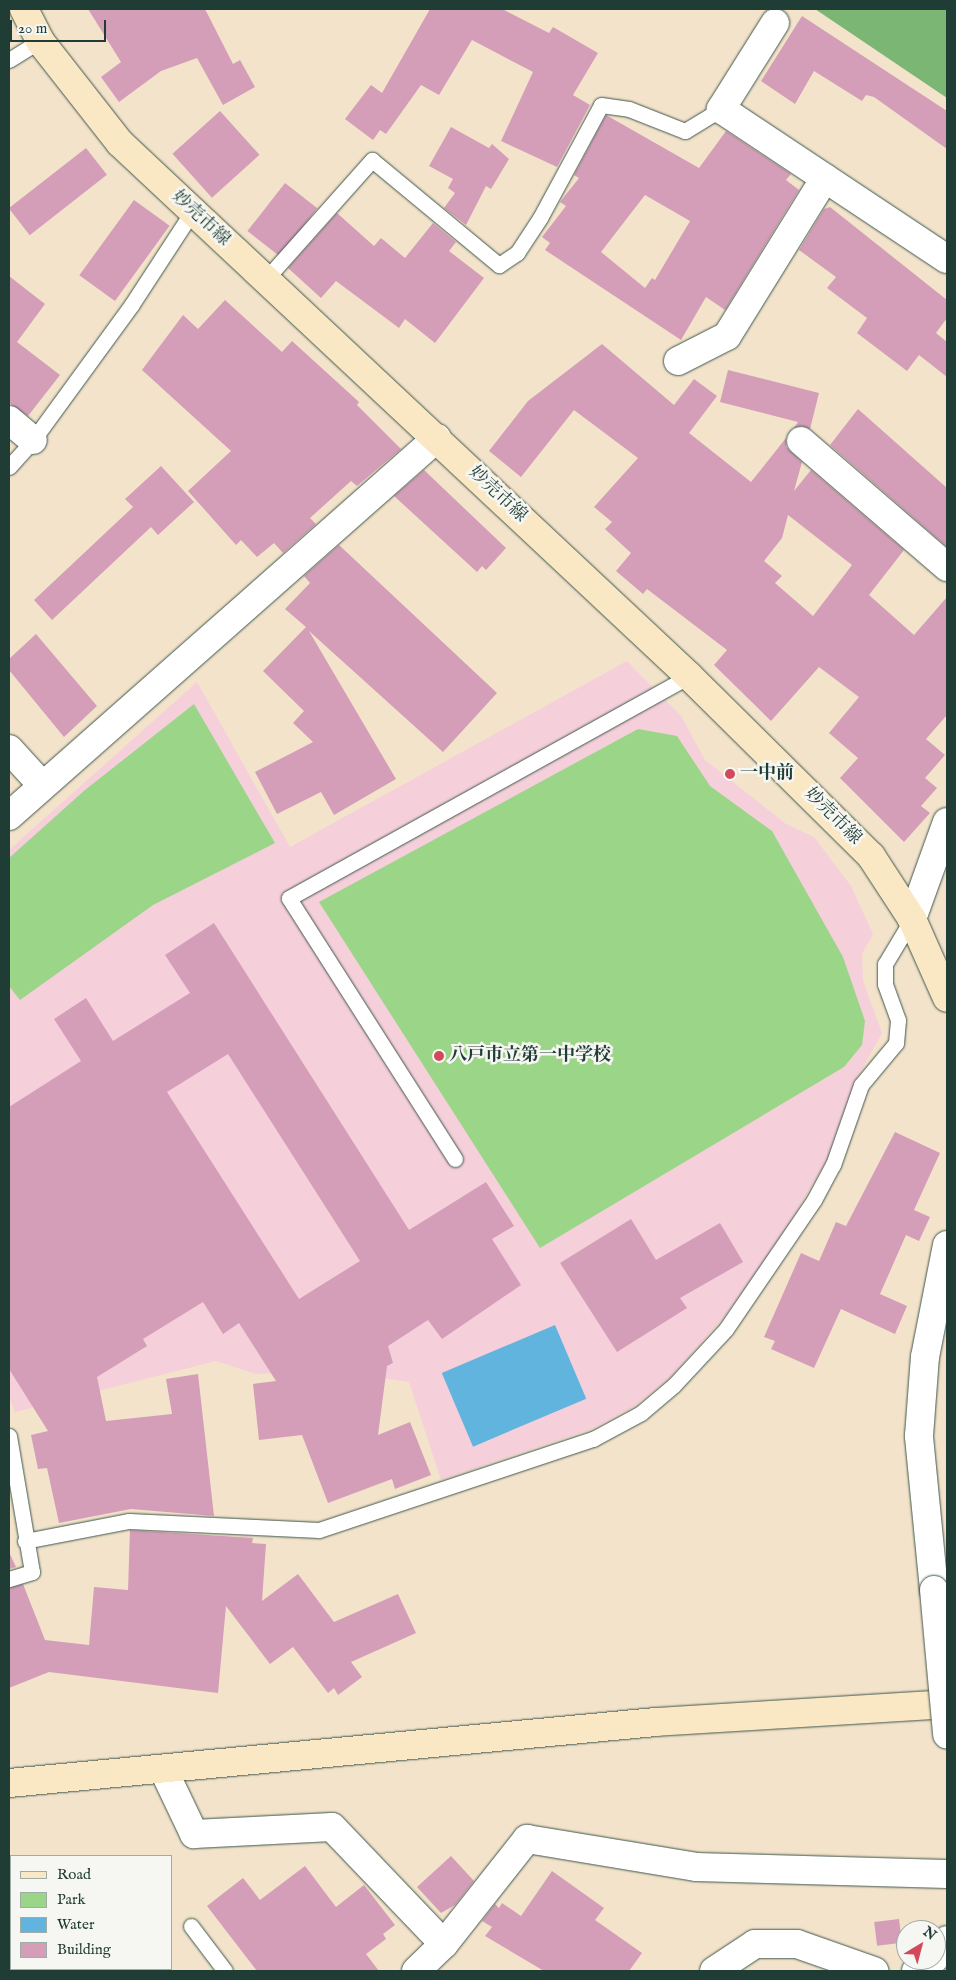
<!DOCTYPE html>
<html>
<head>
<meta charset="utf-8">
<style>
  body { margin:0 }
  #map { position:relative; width:956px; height:1980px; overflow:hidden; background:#f3e3cb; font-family:"IM FELL English","Noto Serif JP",serif }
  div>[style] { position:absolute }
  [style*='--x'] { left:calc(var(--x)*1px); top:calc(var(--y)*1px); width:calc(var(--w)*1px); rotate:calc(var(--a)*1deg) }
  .built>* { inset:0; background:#f5cfda }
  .green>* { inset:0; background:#9bd588 }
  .forest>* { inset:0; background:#7cb674 }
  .water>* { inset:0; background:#61b4dd; transform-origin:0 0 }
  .building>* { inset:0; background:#d49eb9; transform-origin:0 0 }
  .roads { filter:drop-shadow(0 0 1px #3f564b) drop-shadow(0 0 1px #3f564b) }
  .lane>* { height:15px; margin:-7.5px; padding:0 7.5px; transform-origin:7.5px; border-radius:7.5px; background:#fff }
  .street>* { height:28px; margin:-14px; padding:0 14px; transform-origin:14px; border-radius:14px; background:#fff }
  .secondary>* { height:28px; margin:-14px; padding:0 14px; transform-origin:14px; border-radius:14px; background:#fae7c3 }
  .bridges { filter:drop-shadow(0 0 1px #3f564b) drop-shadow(0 0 1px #3f564b) }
  .street-bridge>* { height:28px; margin:-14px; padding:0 14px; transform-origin:14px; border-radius:14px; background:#fff }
  .dots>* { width:14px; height:14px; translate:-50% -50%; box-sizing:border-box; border:2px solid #f6f6f2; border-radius:50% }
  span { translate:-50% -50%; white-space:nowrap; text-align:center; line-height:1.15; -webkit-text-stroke:5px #f6f6f2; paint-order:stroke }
  .street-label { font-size:18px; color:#1f3d34 }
  .poi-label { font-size:18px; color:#1f3d34; font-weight:700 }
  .left { translate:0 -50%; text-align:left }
  .frame { position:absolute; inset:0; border:10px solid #1f3d34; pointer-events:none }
  .legend { position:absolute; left:10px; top:1855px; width:162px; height:115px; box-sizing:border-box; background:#f6f6f2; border:1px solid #a0aca6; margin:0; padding:6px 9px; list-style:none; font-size:15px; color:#1f3d34 }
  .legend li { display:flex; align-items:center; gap:10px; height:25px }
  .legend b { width:25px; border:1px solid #a0aca6 }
  .north { position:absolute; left:896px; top:1920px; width:50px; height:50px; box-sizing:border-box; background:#f6f6f2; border:1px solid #a0aca6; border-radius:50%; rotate:37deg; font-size:14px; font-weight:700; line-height:20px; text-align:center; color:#1f3d34 }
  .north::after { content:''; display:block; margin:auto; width:18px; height:22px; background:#d1495b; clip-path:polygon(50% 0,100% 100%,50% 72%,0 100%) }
  .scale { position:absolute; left:10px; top:20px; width:96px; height:22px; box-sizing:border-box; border:2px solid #1f3d34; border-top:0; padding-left:6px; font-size:15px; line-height:18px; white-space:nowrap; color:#1f3d34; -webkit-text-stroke:4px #f6f6f2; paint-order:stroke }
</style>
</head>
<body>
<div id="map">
  <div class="built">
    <div style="clip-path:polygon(627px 661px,681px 716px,705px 760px,786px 824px,814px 837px,851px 886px,873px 934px,862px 954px,863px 981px,882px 1033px,857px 1078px,829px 1157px,778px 1243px,725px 1316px,671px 1377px,635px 1406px,592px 1429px,441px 1480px,409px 1382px,330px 1370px,256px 1374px,216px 1361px,15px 1412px,9px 1397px,9px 850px,197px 682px,290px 847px)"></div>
  </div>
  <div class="green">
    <div style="clip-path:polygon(194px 704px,275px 843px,153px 905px,20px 1000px,9px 986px,9px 858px,85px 790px)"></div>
    <div style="clip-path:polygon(638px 729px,677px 736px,710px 786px,772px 831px,843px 957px,865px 1021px,862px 1045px,844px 1067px,540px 1248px,319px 902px)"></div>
  </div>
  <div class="forest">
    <div style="clip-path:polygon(815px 9px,947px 9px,947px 98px)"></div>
  </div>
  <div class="water">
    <div style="left:555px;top:1325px;width:80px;height:123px;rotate:67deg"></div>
  </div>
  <div class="building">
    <div style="clip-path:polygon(88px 9px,205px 9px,233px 64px,240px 60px,255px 87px,223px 105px,197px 58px,161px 71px,119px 102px,101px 77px,121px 62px)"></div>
    <div style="clip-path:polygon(430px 9px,502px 9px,549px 33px,553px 27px,598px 53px,573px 95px,590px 105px,557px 167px,501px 141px,533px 72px,472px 40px,439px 95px,421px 85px,386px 134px,380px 130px,373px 140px,345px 119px,371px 85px,382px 93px)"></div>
    <div style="clip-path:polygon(802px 16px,947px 111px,947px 149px,874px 97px,866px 95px,862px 101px,814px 71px,795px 104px,761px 81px)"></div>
    <div style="left:220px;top:111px;width:59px;height:64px;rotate:48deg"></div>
    <div style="clip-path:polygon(evenodd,606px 115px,699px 168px,726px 131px,791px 174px,786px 180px,799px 190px,725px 310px,706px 297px,681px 340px,545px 250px,550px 243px,542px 237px,566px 206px,560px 202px,579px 178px,574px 175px,606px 115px,645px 195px,690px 221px,655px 280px,652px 278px,645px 288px,601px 252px,645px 195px)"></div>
    <div style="clip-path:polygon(451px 127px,489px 148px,492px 144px,509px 159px,491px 189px,486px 186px,466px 225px,444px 208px,455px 193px,448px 188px,453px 179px,429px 166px)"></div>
    <div style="left:86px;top:148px;width:34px;height:98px;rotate:52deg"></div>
    <div style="left:285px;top:183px;width:41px;height:61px;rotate:38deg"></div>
    <div style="left:134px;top:200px;width:44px;height:93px;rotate:36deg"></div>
    <div style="clip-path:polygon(830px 207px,947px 300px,947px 318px,936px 333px,947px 342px,947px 377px,919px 355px,907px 371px,857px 333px,867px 318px,827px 288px,836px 277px,799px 250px,824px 209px)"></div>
    <div style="clip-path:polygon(337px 213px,374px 246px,381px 238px,405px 258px,433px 223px,456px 242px,449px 251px,484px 278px,435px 343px,405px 319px,399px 328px,336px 281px,321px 298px,288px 268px)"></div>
    <div style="clip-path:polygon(9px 276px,45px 304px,17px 342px,60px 375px,28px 416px,9px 403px)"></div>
    <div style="clip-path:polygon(225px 300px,282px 352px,292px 341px,359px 402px,357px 405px,401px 449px,357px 486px,351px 481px,310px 518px,316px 524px,283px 553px,274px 543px,257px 557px,241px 540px,236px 545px,188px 491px,231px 451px,142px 370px,183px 315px,198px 329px)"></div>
    <div style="clip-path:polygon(evenodd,602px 344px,674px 405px,694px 379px,717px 396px,689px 433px,751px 482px,786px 438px,786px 447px,802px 462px,794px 491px,811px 470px,904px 550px,869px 595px,914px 635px,947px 597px,947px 715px,926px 739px,945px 755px,925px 778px,937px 788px,921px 806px,930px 813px,904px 842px,840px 778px,858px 758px,829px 733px,859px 697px,819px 667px,771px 721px,714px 665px,727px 650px,647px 589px,643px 594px,616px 571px,631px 553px,605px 529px,612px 522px,594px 507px,638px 458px,574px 410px,521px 477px,489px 451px,528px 401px,602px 344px,788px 515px,852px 565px,813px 616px,775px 583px,782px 576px,764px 561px,782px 538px,788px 515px)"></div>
    <div style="clip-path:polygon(728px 370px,819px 393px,810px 429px,794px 428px,798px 422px,720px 402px)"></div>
    <div style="clip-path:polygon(858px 409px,947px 488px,947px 547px,830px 445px)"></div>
    <div style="clip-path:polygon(161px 466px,194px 502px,158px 535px,151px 527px,52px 620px,34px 600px,133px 507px,125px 499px)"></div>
    <div style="clip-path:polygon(424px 470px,506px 548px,486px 570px,482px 566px,477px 572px,394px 496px)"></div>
    <div style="clip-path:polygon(339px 545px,497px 693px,443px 752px,309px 631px,396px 779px,334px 815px,321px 792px,277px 814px,255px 772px,313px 742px,293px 723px,304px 711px,263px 671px,306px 627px,285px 609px,310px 583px,304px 576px)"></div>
    <div style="clip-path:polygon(36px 634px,97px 706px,64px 737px,9px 670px,9px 659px)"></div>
    <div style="clip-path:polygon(evenodd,214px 923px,409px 1230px,486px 1182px,514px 1226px,492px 1239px,521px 1285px,442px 1339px,428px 1320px,388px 1346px,393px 1363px,387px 1366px,378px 1435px,410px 1422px,431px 1475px,395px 1489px,392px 1479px,328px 1503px,302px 1435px,259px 1440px,253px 1384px,276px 1381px,239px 1323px,223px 1334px,203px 1302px,143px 1339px,147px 1346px,97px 1377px,106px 1421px,172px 1414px,166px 1379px,198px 1374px,214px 1516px,131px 1509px,59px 1523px,47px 1468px,38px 1469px,31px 1435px,48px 1431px,9px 1369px,9px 1107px,81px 1061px,54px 1019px,86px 998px,113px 1041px,190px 993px,165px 955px,214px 923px,228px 1054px,360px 1261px,299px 1299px,167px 1092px,228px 1054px)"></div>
    <div style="clip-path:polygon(895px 1132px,940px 1153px,914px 1210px,930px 1217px,919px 1241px,906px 1235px,880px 1294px,907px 1306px,895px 1334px,841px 1309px,814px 1368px,771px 1349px,775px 1341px,764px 1337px,801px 1253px,819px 1261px,836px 1222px,846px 1226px)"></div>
    <div style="clip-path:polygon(631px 1219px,656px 1260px,720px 1223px,743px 1262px,680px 1298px,687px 1308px,617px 1352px,560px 1263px)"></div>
    <div style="clip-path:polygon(130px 1530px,253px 1538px,252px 1543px,266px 1544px,262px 1601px,298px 1574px,334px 1622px,398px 1594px,416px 1633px,351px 1662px,362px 1677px,338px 1695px,334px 1688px,328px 1693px,293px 1647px,270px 1664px,226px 1606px,218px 1693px,49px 1672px,9px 1688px,9px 1588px,23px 1584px,45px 1640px,89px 1645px,94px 1587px,128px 1590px)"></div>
    <div style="clip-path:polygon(9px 1552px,16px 1567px,9px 1569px)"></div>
    <div style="clip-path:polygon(451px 1856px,474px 1881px,455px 1905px,441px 1913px,417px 1887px)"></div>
    <div style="clip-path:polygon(305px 1866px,336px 1907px,364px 1885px,395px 1925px,383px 1934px,386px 1939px,366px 1954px,379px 1971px,257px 1971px,207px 1906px,243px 1878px,260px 1900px)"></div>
    <div style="clip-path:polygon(552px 1871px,604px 1908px,595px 1920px,642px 1953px,629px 1971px,544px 1971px,485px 1936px,492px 1927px,482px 1921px,495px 1904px,499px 1908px,502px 1903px,521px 1916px)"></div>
    <div style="left:899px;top:1919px;width:24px;height:25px;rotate:83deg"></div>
  </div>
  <div class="roads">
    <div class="lane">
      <div style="--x:9;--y:60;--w:36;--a:-32"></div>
      <div style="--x:265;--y:280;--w:161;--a:-48.3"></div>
      <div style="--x:372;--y:160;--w:165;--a:39.6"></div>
      <div style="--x:499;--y:265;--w:22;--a:-34"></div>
      <div style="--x:517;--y:253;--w:42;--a:-56.7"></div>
      <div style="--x:540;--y:218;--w:128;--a:-61.6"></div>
      <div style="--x:601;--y:105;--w:28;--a:8"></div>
      <div style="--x:629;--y:109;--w:60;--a:21.4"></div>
      <div style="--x:685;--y:131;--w:42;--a:-31.4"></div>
      <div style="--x:9;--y:467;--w:36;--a:-48"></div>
      <div style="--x:33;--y:440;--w:168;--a:-53.9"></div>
      <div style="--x:132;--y:304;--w:110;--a:-56.9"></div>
      <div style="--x:455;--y:1159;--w:309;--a:-122.5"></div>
      <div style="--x:289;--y:898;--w:457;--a:-29"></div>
      <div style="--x:9;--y:1436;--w:138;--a:80.4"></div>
      <div style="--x:32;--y:1572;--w:24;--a:163"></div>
      <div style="--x:25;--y:1541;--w:106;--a:-10.9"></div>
      <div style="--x:129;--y:1521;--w:190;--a:2.7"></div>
      <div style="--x:319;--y:1530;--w:289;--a:-18.4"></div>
      <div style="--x:593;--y:1439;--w:55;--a:-28.4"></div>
      <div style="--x:641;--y:1413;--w:43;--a:-40.3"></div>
      <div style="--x:674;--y:1385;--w:76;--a:-47.1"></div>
      <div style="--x:726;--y:1329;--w:156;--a:-55.7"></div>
      <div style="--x:814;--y:1200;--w:40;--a:-62"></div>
      <div style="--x:833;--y:1165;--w:85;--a:-70.7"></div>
      <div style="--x:861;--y:1085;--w:55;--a:-50.2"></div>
      <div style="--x:896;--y:1043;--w:23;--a:-85"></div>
      <div style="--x:898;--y:1020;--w:38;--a:-110"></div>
      <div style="--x:885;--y:984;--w:20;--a:-90"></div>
      <div style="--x:885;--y:964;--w:52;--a:-59"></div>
      <div style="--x:191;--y:1926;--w:56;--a:52.9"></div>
    </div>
    <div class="street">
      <div style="--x:775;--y:23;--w:102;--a:122.1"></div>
      <div style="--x:721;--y:109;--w:271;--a:33.6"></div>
      <div style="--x:678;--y:361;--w:55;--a:-27"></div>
      <div style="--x:727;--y:336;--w:186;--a:-58.2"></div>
      <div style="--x:9;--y:420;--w:31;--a:40"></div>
      <div style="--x:801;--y:441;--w:193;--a:40.8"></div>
      <div style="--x:9;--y:749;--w:49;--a:47.5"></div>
      <div style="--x:9;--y:816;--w:571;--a:-41.45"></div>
      <div style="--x:912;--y:919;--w:103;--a:-70.2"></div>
      <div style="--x:934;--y:1590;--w:155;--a:-95.6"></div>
      <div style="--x:919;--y:1436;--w:79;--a:-85.7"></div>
      <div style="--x:925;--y:1357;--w:114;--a:-78.9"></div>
      <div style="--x:164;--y:1771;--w:70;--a:64.5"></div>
      <div style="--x:194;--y:1834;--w:138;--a:-2.9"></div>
      <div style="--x:332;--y:1827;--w:162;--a:46.3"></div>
      <div style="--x:936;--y:1957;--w:20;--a:-57"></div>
      <div style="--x:416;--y:1971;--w:39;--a:-44"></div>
      <div style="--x:444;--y:1944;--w:134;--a:-51.7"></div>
      <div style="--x:527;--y:1839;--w:171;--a:9.4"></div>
      <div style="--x:696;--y:1867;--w:251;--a:1.6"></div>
      <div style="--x:714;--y:1971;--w:49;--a:-33.4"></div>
      <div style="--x:755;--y:1944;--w:42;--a:0"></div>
      <div style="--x:797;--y:1944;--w:82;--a:19.3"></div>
      <div style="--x:916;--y:1971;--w:20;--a:-33"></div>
    </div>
    <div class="secondary">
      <div style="--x:24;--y:9;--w:36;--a:63"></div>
      <div style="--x:40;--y:41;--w:130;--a:51.9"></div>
      <div style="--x:120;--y:143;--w:780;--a:43.13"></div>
      <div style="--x:689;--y:676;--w:256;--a:44.7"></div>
      <div style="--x:871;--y:856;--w:75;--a:56.9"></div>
      <div style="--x:912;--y:919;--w:86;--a:66.1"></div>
      <div style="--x:9;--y:1783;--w:649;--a:-5.39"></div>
      <div style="--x:655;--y:1722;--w:293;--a:-3.5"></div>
    </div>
  </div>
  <div class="bridges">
    <div class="street-bridge">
      <div style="--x:934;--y:1590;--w:145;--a:84.8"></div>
    </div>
  </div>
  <div class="dots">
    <div style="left:730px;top:774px;background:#d1495b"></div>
    <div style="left:439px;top:1056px;background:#d1495b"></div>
  </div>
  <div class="street-label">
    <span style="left:200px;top:219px;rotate:43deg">妙売市線</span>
    <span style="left:497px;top:495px;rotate:43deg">妙売市線</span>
    <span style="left:832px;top:817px;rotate:45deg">妙売市線</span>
  </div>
  <div class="poi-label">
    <span class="left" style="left:740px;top:774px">一中前</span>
    <span class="left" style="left:449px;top:1056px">八戸市立第一中学校</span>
  </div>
  <div class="frame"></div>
  <ul class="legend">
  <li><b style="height:6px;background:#fae7c3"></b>Road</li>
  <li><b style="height:14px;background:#9bd588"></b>Park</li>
  <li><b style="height:14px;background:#61b4dd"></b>Water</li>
  <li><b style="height:14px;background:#d49eb9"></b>Building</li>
  </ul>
  <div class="north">N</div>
  <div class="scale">20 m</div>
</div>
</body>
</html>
